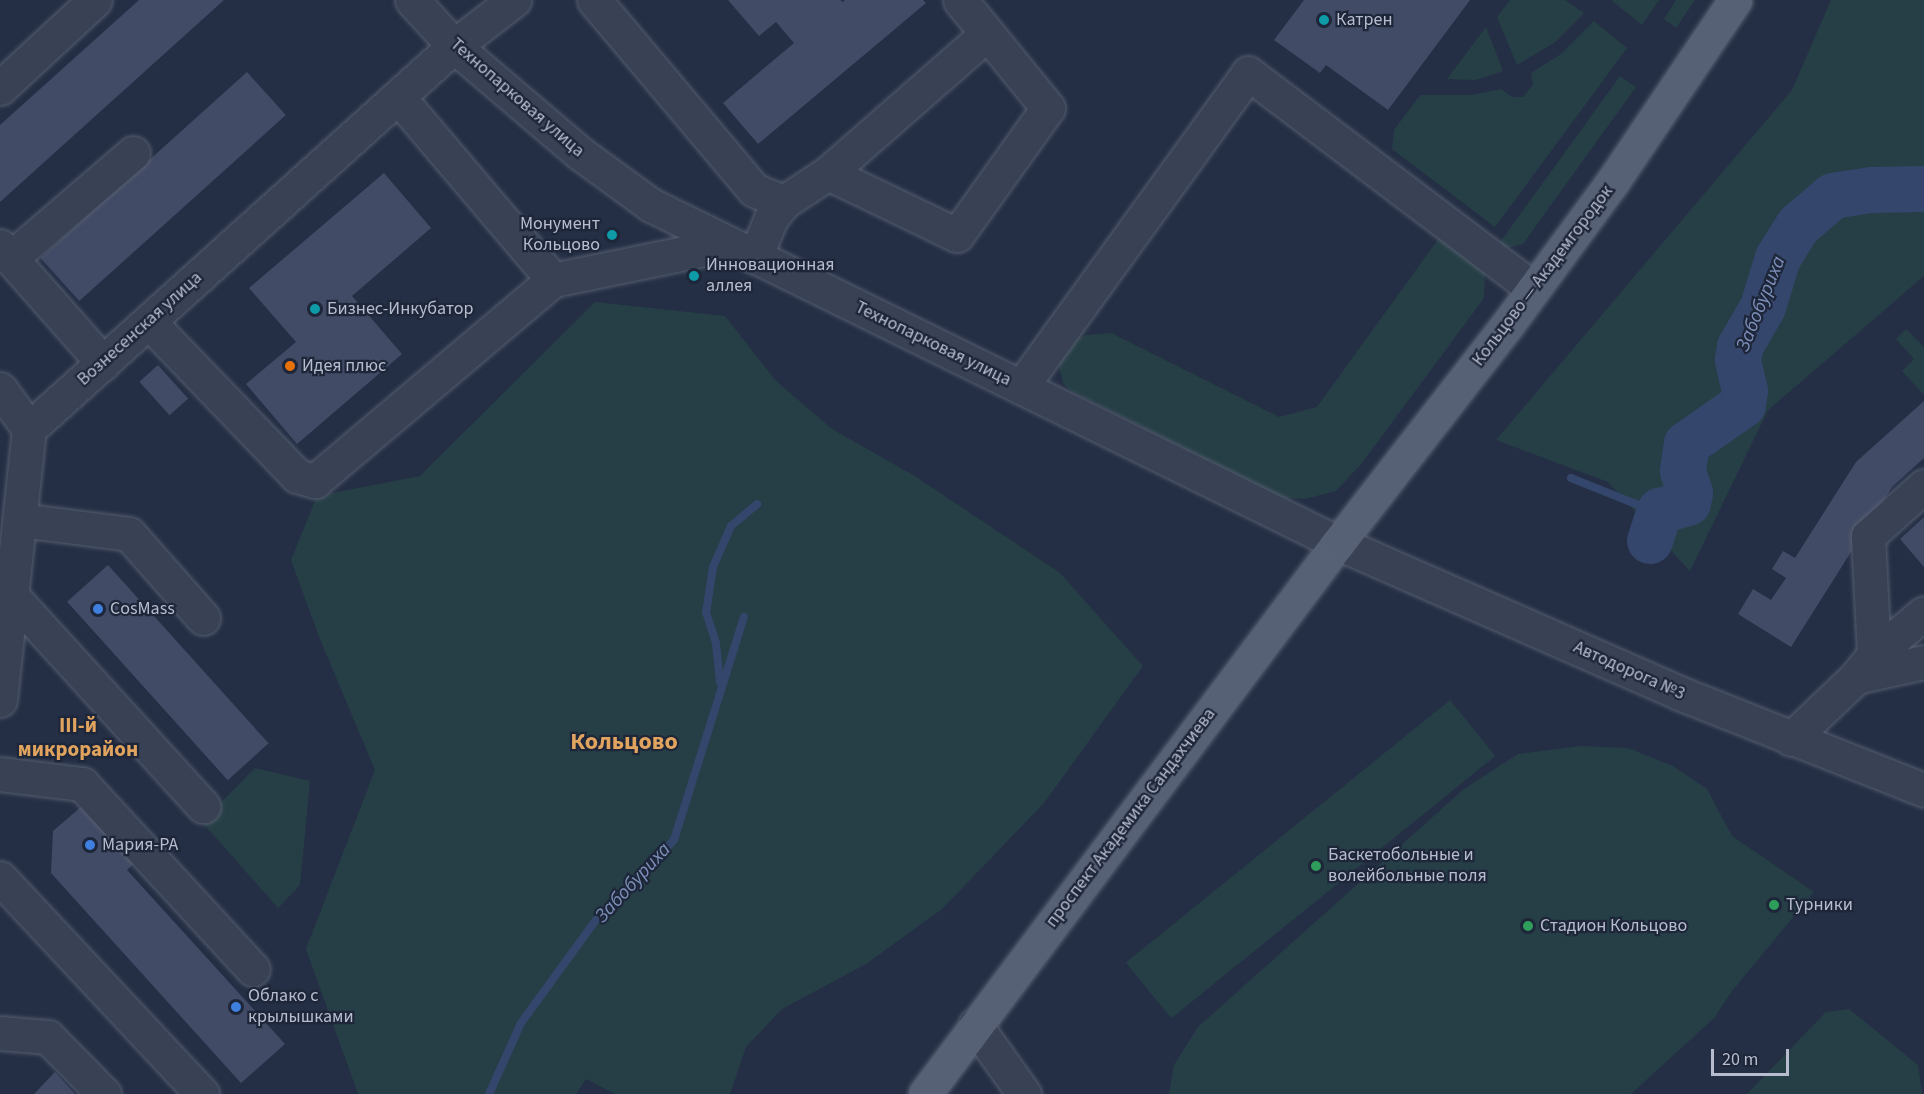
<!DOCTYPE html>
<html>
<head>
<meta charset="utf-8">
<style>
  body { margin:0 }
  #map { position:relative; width:1924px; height:1094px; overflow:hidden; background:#242f45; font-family:"Source Sans 3",sans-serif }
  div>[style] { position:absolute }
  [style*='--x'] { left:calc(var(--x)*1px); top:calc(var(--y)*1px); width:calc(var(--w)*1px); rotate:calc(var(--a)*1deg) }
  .green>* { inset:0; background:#263f46; transform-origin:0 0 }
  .stream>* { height:8px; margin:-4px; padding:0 4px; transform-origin:4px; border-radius:4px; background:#35466c }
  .river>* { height:46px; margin:-23px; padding:0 23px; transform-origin:23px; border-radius:23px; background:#35466c }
  .building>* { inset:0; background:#414b66; transform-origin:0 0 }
  .roads { filter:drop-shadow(0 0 2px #555d6f) drop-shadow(0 0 2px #555d6f) }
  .minor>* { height:33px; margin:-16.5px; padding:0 16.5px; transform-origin:16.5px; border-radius:16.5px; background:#394255 }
  .major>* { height:33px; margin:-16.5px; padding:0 16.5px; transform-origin:16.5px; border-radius:16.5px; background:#576175 }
  .dots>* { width:16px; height:16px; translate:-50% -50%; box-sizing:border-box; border:3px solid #1e263a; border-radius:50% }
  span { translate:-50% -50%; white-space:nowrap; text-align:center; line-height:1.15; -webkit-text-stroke:4.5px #1e263a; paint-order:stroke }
  .poi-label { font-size:18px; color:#b7bdce }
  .left { translate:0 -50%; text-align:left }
  .right { translate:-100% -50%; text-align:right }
  .street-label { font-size:18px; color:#b7bdce }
  .water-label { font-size:20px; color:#7c8fb8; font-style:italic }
  .quarter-label { font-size:21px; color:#e0a45f; font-weight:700 }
  .district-label { font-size:24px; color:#e0a45f; font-weight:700 }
  .scale { position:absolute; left:1711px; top:1049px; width:78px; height:27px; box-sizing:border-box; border:3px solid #b7bdce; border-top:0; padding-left:8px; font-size:18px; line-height:21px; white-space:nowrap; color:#b7bdce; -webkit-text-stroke:4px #1e263a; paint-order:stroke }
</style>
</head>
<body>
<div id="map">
  <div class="green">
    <div style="clip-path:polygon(1510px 0,1565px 0,1584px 13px,1554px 43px,1517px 65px,1497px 17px)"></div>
    <div style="clip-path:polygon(1611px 0,1659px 0,1642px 25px)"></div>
    <div style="clip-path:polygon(1676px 0,1695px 0,1676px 28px,1664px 19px)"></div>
    <div style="clip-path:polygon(1831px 0,1924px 0,1924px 276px,1768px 410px,1690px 571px,1608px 482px,1496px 440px,1792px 90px)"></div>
    <div style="clip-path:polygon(1594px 21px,1627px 48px,1495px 227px,1392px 149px,1394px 130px,1420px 95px,1472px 95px,1501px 89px,1512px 97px,1523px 97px,1533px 85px,1531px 73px,1561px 54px)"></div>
    <div style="clip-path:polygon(1486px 27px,1503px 71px,1475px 80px,1447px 79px)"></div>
    <div style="clip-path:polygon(1620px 76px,1636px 87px,1523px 244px,1507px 248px,1498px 245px)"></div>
    <div style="clip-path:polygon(1442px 234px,1485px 270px,1484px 298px,1362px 463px,1336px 491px,1305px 499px,1284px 498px,1071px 391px,1063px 383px,1058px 362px,1068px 343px,1086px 335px,1111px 333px,1279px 417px,1317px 407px)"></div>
    <div style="clip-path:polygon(595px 302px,725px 316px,776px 381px,832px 429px,913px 475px,1060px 573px,1143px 666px,1044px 803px,942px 909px,866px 964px,782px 1009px,746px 1047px,730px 1094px,615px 1094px,586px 1079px,576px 1094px,358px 1094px,306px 949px,375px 770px,320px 639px,291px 560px,317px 496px,420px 476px)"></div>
    <div style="clip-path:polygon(1906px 329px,1924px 347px,1924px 395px,1902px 371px,1914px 359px,1896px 339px)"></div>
    <div style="left:1450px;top:700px;width:72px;height:417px;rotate:51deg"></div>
    <div style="clip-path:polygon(1580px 746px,1628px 748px,1673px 766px,1707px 789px,1732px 836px,1814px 892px,1732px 991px,1714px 1018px,1631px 1094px,1169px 1094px,1174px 1065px,1198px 1027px,1464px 789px,1518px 754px)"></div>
    <div style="clip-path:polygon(255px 768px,310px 781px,300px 885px,278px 908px,202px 822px)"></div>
    <div style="clip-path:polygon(1849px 1009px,1918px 1065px,1922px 1094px,1747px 1094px,1826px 1012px)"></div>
  </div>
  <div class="stream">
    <div style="--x:1571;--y:478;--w:94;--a:21.9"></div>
    <div style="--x:720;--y:682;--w:39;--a:-96"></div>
    <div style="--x:716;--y:643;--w:32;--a:-108"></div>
    <div style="--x:706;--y:613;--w:47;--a:-81.3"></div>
    <div style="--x:713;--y:567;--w:45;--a:-66.3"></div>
    <div style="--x:731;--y:526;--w:34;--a:-40"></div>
    <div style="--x:489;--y:1094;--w:78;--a:-65.7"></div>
    <div style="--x:521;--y:1023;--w:126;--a:-54"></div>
    <div style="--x:595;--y:921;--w:113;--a:-45.7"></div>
    <div style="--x:674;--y:840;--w:234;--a:-72.6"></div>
  </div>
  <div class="river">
    <div style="--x:1650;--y:541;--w:32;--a:-72"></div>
    <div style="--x:1660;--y:511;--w:29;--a:-16"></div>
    <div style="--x:1688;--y:503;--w:10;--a:-79"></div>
    <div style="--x:1690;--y:493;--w:23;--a:-108"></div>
    <div style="--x:1683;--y:471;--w:27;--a:-82"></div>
    <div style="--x:1687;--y:444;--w:68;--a:-34.9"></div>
    <div style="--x:1743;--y:405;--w:14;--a:-82"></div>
    <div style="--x:1745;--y:391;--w:32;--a:-103"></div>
    <div style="--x:1738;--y:360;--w:13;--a:-81"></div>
    <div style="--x:1740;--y:347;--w:46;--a:-60.1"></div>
    <div style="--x:1763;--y:307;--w:51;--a:-73"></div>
    <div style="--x:1778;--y:258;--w:38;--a:-58"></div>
    <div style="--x:1798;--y:226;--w:46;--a:-40.6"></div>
    <div style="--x:1833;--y:196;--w:39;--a:-9"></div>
    <div style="--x:1872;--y:190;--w:52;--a:-1.1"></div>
  </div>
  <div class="building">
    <div style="clip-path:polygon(139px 0,224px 0,0 202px,0 125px)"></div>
    <div style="clip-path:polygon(728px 0,840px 0,843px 2px,845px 0,923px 0,926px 3px,758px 144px,723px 103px,794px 43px,776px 22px,759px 36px)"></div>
    <div style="clip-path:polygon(1304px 0,1470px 0,1388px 110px,1326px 65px,1320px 73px,1274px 40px)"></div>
    <div style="left:247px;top:72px;width:58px;height:278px;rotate:48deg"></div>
    <div style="clip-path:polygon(384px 173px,431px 228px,352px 296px,402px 354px,297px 444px,246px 384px,296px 342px,249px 288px)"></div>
    <div style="left:158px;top:365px;width:45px;height:25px;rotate:48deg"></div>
    <div style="clip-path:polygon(1924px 401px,1924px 458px,1892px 487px,1791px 647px,1738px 614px,1753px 589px,1771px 600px,1786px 578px,1772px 569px,1783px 551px,1795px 558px,1856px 462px)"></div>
    <div style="clip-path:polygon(1924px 517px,1924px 567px,1900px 539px)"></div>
    <div style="left:108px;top:565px;width:240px;height:55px;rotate:48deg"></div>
    <div style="clip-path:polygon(89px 800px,140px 858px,127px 870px,285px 1044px,241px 1083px,51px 873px,53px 831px)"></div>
    <div style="clip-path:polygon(55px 1072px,75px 1094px,34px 1094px)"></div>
  </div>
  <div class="roads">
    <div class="minor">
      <div style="--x:412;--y:0;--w:62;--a:47.6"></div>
      <div style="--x:454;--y:46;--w:167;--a:40.4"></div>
      <div style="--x:581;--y:154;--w:87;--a:36.1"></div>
      <div style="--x:651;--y:205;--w:766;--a:26.2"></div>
      <div style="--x:1338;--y:543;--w:373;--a:23.7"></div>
      <div style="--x:1679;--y:693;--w:264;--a:21.6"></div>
      <div style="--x:594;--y:0;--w:248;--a:49.9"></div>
      <div style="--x:754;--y:190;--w:32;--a:22"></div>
      <div style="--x:0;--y:88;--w:129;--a:-42.8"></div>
      <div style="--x:398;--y:97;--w:240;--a:49.7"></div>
      <div style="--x:553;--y:280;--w:179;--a:-11.6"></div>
      <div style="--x:828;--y:173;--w:143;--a:25.7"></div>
      <div style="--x:957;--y:235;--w:156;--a:-54.4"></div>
      <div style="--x:1048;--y:108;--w:139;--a:-129.2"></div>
      <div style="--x:0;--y:246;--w:156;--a:48.6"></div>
      <div style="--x:755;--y:257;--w:42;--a:-67.7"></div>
      <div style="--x:771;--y:218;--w:21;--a:-51"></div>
      <div style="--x:784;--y:202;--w:53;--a:-33.4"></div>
      <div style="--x:828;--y:173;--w:211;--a:-41.2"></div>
      <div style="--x:11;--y:258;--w:161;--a:-40.7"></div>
      <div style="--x:149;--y:322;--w:214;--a:46.1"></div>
      <div style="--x:297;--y:476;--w:19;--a:16"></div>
      <div style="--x:315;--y:481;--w:312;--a:-40.2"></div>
      <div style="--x:1021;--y:387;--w:387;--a:-54.1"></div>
      <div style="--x:1248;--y:73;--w:358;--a:37.1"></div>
      <div style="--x:0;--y:389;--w:49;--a:54.1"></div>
      <div style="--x:20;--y:520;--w:110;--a:7.3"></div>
      <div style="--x:129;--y:534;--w:112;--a:48.6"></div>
      <div style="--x:0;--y:583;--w:302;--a:47.7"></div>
      <div style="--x:1874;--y:655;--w:65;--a:-40"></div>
      <div style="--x:1856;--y:677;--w:70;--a:-12.4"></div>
      <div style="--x:0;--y:700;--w:273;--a:-83.9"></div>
      <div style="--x:29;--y:429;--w:572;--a:-42.02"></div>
      <div style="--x:454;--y:46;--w:76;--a:-37.5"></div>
      <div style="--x:1791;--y:739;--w:90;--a:-43.6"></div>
      <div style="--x:1856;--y:677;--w:28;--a:-51"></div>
      <div style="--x:1874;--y:655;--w:119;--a:-92.9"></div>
      <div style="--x:1868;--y:536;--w:75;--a:-41.8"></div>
      <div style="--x:0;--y:774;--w:83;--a:7"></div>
      <div style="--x:82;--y:784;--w:252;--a:47.3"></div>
      <div style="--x:0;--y:878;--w:296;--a:46.9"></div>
      <div style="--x:975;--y:1025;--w:85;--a:54.6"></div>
      <div style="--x:0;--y:1033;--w:48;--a:4.8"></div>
      <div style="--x:48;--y:1037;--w:80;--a:45.5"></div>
    </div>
    <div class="major">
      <div style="--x:925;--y:1094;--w:689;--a:-53.15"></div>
      <div style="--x:1338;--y:543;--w:277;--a:-52.2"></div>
      <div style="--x:1508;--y:324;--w:174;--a:-53.7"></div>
      <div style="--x:1611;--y:184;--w:222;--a:-56"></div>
    </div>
  </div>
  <div class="dots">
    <div style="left:1324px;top:20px;background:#0f9aa8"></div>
    <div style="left:612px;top:235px;background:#0f9aa8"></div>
    <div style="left:694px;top:276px;background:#0f9aa8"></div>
    <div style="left:315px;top:309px;background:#0f9aa8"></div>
    <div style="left:290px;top:366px;background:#e8710a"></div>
    <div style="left:98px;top:609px;background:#3f7fe0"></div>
    <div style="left:90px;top:845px;background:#3f7fe0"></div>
    <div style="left:1316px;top:866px;background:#2e9e5b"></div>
    <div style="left:1774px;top:905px;background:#2e9e5b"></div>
    <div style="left:1528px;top:926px;background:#2e9e5b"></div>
    <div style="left:236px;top:1007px;background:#3f7fe0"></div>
  </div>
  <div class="poi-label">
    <span class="left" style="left:1336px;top:20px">Катрен</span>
    <span class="right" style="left:600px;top:235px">Монумент<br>Кольцово</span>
    <span class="left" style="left:706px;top:276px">Инновационная<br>аллея</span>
    <span class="left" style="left:327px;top:309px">Бизнес-Инкубатор</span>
    <span class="left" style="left:302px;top:366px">Идея плюс</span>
    <span class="left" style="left:110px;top:609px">CosMass</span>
    <span class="left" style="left:102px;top:845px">Мария-РА</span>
    <span class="left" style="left:1328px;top:866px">Баскетобольные и<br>волейбольные поля</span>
    <span class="left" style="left:1786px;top:905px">Турники</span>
    <span class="left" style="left:1540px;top:926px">Стадион Кольцово</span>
    <span class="left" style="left:248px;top:1007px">Облако с<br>крылышками</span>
  </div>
  <div class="street-label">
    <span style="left:517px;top:98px;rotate:41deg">Технопарковая улица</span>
    <span style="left:1543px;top:276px;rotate:-53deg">Кольцово — Академгородок</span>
    <span style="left:140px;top:329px;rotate:-42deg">Вознесенская улица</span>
    <span style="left:933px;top:344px;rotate:26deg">Технопарковая улица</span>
    <span style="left:1629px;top:671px;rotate:24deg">Автодорога №3</span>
    <span style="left:1131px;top:818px;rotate:-53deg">проспект Академика Сандахчиева</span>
  </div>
  <div class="water-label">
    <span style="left:1761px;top:304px;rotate:-68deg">Забобуриха</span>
    <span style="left:633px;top:883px;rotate:-47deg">Забобуриха</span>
  </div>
  <div class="quarter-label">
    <span style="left:78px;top:737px">III-й<br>микрорайон</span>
  </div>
  <div class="district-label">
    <span style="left:624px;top:742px">Кольцово</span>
  </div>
  <div class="scale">20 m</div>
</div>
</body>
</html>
